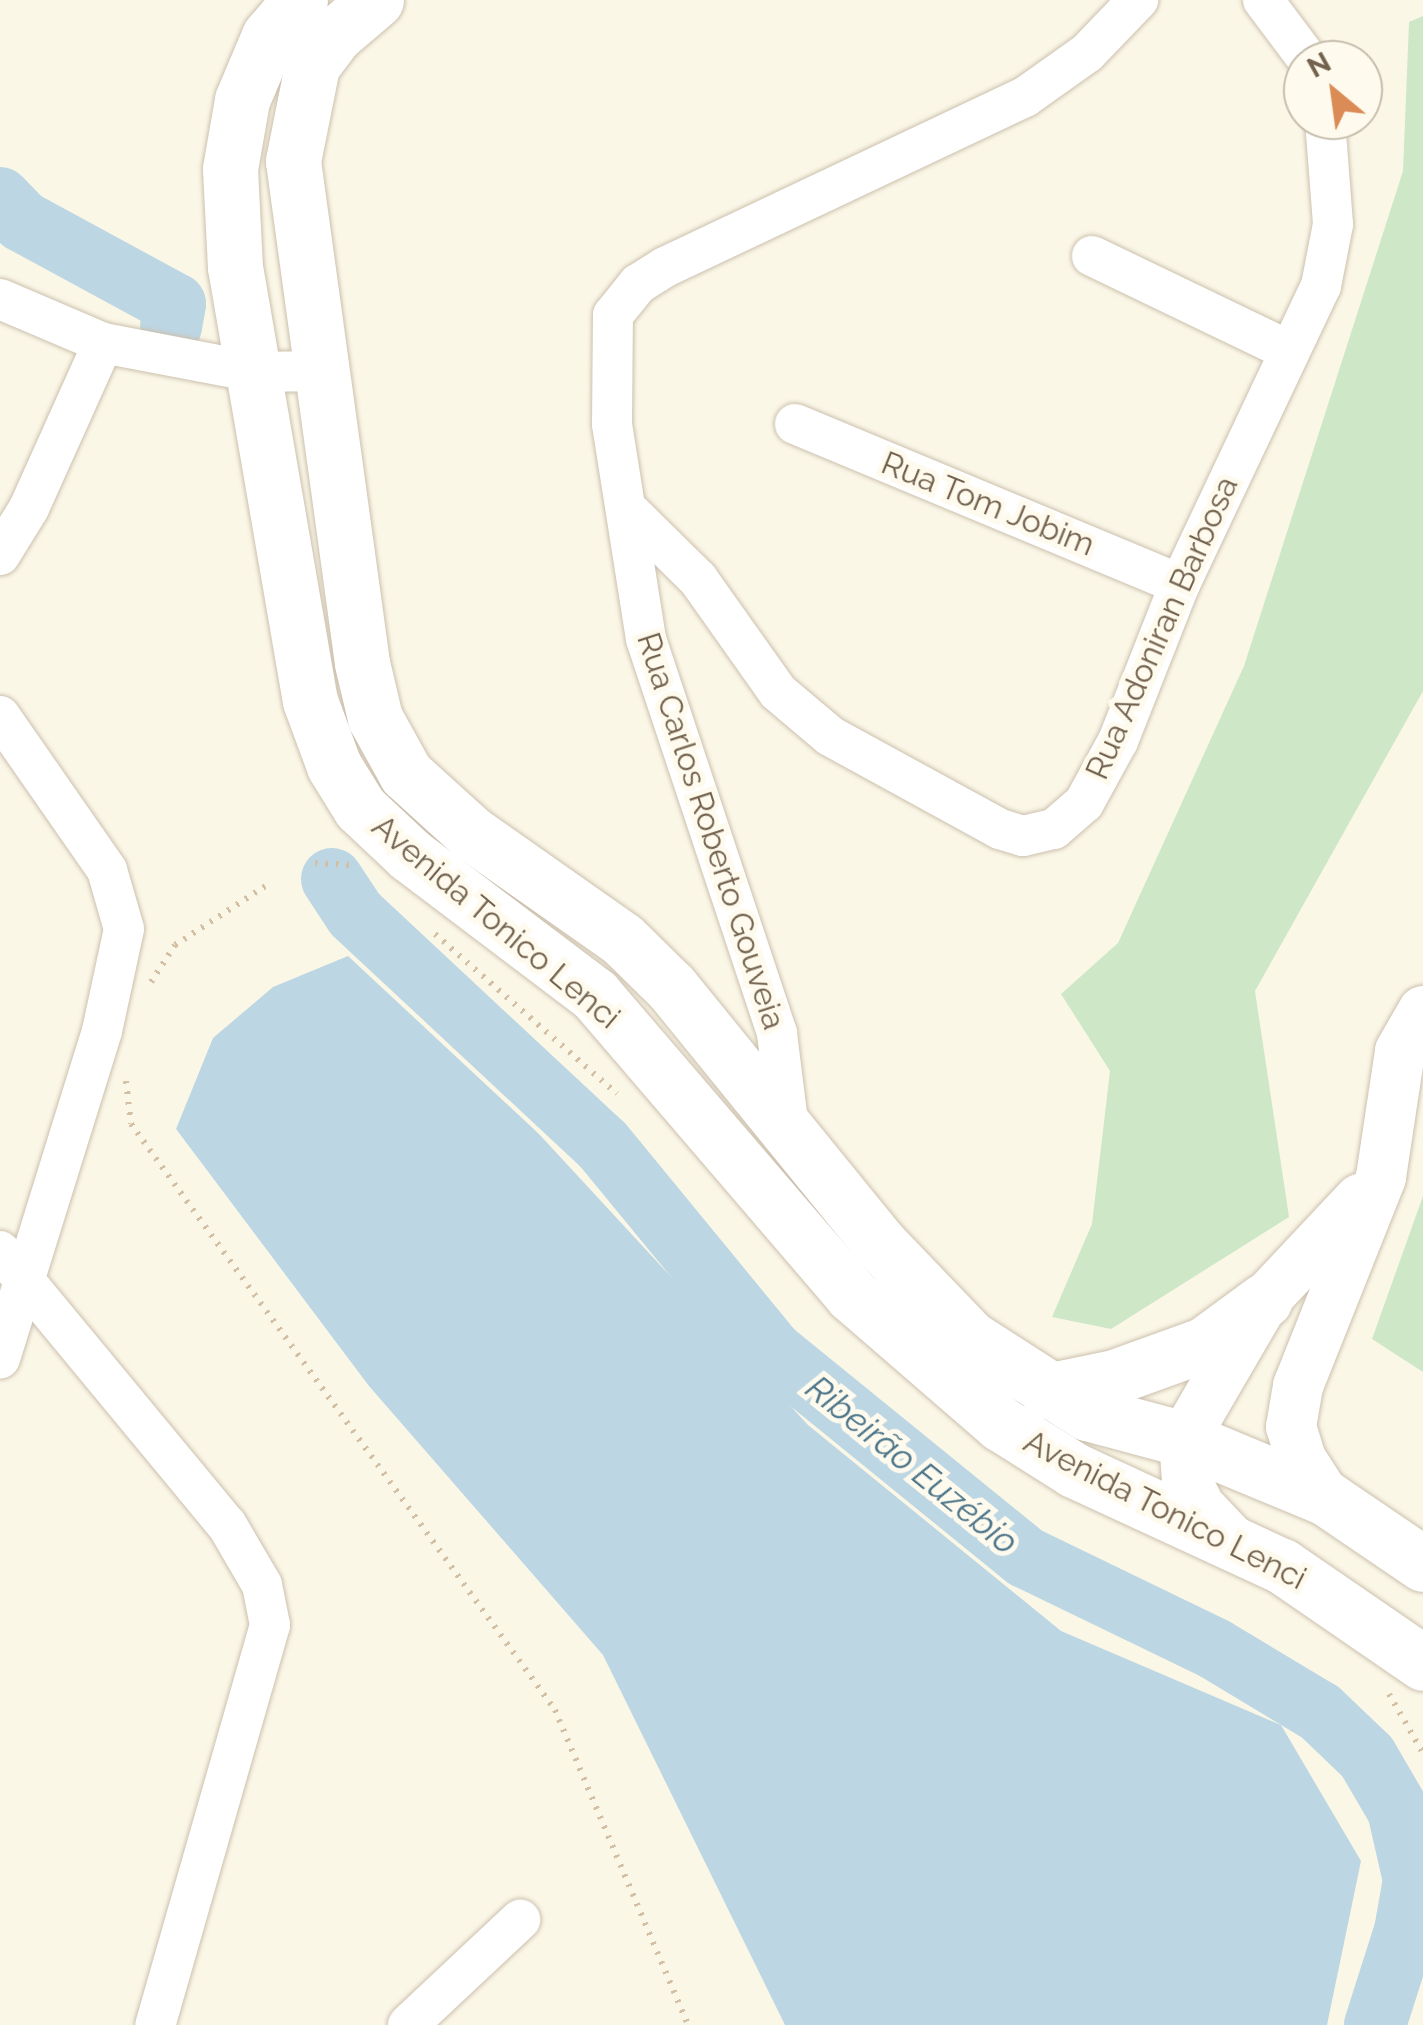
<!DOCTYPE html>
<html>
<head>
<meta charset="utf-8">
<style>
  body { margin:0 }
  #map { position:relative; width:1423px; height:2025px; overflow:hidden; background:#fbf7e7; font-family:Raleway,sans-serif }
  div>[style] { position:absolute }
  [style*='--x'] { left:calc(var(--x)*1px); top:calc(var(--y)*1px); width:calc(var(--w)*1px); rotate:calc(var(--a)*1deg) }
  .green>* { inset:0; background:#cee7c7 }
  .water>* { inset:0; background:#bdd6e3 }
  .river>* { height:62px; margin:-31px; padding:0 31px; transform-origin:31px; border-radius:31px; background:#bdd6e3 }
  .path>* { height:6px; margin-top:-3px; transform-origin:0; background:repeating-linear-gradient(90deg,#d3bfa4 0 2.5px,transparent 0 10.5px) }
  .roads { filter:drop-shadow(0 0 2px #ccc0ae) drop-shadow(0 0 2px #ccc0ae) }
  .minor>* { height:40px; margin:-20px; padding:0 20px; transform-origin:20px; border-radius:20px; background:#fff }
  .tertiary>* { height:50px; margin:-25px; padding:0 25px; transform-origin:25px; border-radius:25px; background:#fff }
  .secondary>* { height:55px; margin:-27.5px; padding:0 27.5px; transform-origin:27.5px; border-radius:27.5px; background:#fff }
  span { translate:-50% -50%; white-space:nowrap; text-align:center; line-height:1.15; -webkit-text-stroke:10px #fefaed; paint-order:stroke }
  .street-label { font-size:32px; color:#72614d }
  .water-label { font-size:35px; color:#4c758a; font-style:italic }
  .north { position:absolute; left:1283px; top:40px; width:100px; height:100px; box-sizing:border-box; background:#fefaed; border:2px solid #c6bdad; border-radius:50%; rotate:331deg; font-size:28px; font-weight:700; line-height:40px; text-align:center; color:#72614d }
  .north::after { content:''; display:block; margin:auto; width:35px; height:45px; background:#db8c56; clip-path:polygon(50% 0,100% 100%,50% 72%,0 100%) }
</style>
</head>
<body>
<div id="map">
  <div class="green">
    <div style="clip-path:polygon(1423px 16px,1423px 691px,1255px 991px,1289px 1217px,1111px 1329px,1052px 1317px,1092px 1224px,1110px 1071px,1061px 994px,1118px 943px,1244px 666px,1403px 171px,1409px 22px)"></div>
    <div style="clip-path:polygon(1423px 1196px,1423px 1372px,1372px 1339px)"></div>
  </div>
  <div class="water">
    <div style="clip-path:polygon(348px 956px,539px 1134px,808px 1425px,1061px 1631px,1281px 1725px,1361px 1861px,1327px 2025px,785px 2025px,603px 1655px,369px 1386px,176px 1129px,213px 1038px,273px 987px)"></div>
  </div>
  <div class="river">
    <div style="--x:0;--y:198;--w:32;--a:46"></div>
    <div style="--x:22;--y:221;--w:174;--a:28.5"></div>
    <div style="--x:175;--y:304;--w:23;--a:100"></div>
    <div style="--x:332;--y:879;--w:42;--a:56.7"></div>
    <div style="--x:355;--y:914;--w:338;--a:43"></div>
    <div style="--x:602;--y:1144;--w:269;--a:50.6"></div>
    <div style="--x:773;--y:1352;--w:325;--a:39.1"></div>
    <div style="--x:1025;--y:1557;--w:211;--a:25.8"></div>
    <div style="--x:1215;--y:1649;--w:122;--a:31"></div>
    <div style="--x:1320;--y:1712;--w:65;--a:43.8"></div>
    <div style="--x:1367;--y:1757;--w:61;--a:59.7"></div>
    <div style="--x:1398;--y:1810;--w:72;--a:77.1"></div>
    <div style="--x:1414;--y:1880;--w:52;--a:100"></div>
    <div style="--x:1405;--y:1931;--w:99;--a:107.7"></div>
  </div>
  <div class="path">
    <div style="--x:315;--y:863;--w:37;--a:3"></div>
    <div style="--x:435;--y:934;--w:242;--a:41.3"></div>
    <div style="--x:151;--y:982;--w:44;--a:-57"></div>
    <div style="--x:175;--y:945;--w:113;--a:-33.1"></div>
    <div style="--x:126;--y:1081;--w:43;--a:83.4"></div>
    <div style="--x:131;--y:1124;--w:723;--a:54.11"></div>
    <div style="--x:555;--y:1710;--w:342;--a:67.1"></div>
    <div style="--x:1389;--y:1694;--w:68;--a:60"></div>
  </div>
  <div class="roads">
    <div class="minor">
      <div style="--x:1263;--y:0;--w:75;--a:53.1"></div>
      <div style="--x:1092;--y:256;--w:216;--a:25.7"></div>
      <div style="--x:0;--y:299;--w:112;--a:23.1"></div>
      <div style="--x:103;--y:343;--w:155;--a:10.8"></div>
      <div style="--x:255;--y:372;--w:68;--a:-0.8"></div>
      <div style="--x:795;--y:424;--w:417;--a:22.6"></div>
      <div style="--x:629;--y:511;--w:97;--a:44.6"></div>
      <div style="--x:698;--y:579;--w:138;--a:54.7"></div>
      <div style="--x:778;--y:692;--w:68;--a:40.2"></div>
      <div style="--x:830;--y:736;--w:194;--a:28.7"></div>
      <div style="--x:1000;--y:829;--w:24;--a:17"></div>
      <div style="--x:1023;--y:836;--w:32;--a:-13"></div>
      <div style="--x:1054;--y:829;--w:40;--a:-41"></div>
      <div style="--x:1084;--y:803;--w:71;--a:-61.3"></div>
      <div style="--x:1118;--y:741;--w:169;--a:-68.5"></div>
      <div style="--x:1180;--y:584;--w:330;--a:-64.7"></div>
      <div style="--x:1321;--y:286;--w:63;--a:-79"></div>
      <div style="--x:1333;--y:224;--w:104;--a:-94.4"></div>
      <div style="--x:0;--y:555;--w:55;--a:-58.3"></div>
      <div style="--x:29;--y:508;--w:181;--a:-65.8"></div>
      <div style="--x:0;--y:716;--w:188;--a:55.2"></div>
      <div style="--x:107;--y:870;--w:61;--a:73.9"></div>
      <div style="--x:124;--y:929;--w:104;--a:102.2"></div>
      <div style="--x:102;--y:1031;--w:343;--a:107.3"></div>
      <div style="--x:789;--y:1130;--w:98;--a:-97.1"></div>
      <div style="--x:777;--y:1033;--w:415;--a:-108.4"></div>
      <div style="--x:646;--y:639;--w:218;--a:-99"></div>
      <div style="--x:612;--y:424;--w:109;--a:-89.5"></div>
      <div style="--x:613;--y:315;--w:40;--a:-51"></div>
      <div style="--x:638;--y:284;--w:32;--a:-32"></div>
      <div style="--x:665;--y:267;--w:398;--a:-25.3"></div>
      <div style="--x:1025;--y:97;--w:76;--a:-35.4"></div>
      <div style="--x:1087;--y:53;--w:74;--a:-46.1"></div>
      <div style="--x:0;--y:1251;--w:356;--a:50.4"></div>
      <div style="--x:227;--y:1525;--w:69;--a:59.7"></div>
      <div style="--x:262;--y:1585;--w:41;--a:78.7"></div>
      <div style="--x:270;--y:1625;--w:416;--a:106"></div>
      <div style="--x:408;--y:2025;--w:154;--a:-43.2"></div>
    </div>
    <div class="tertiary">
      <div style="--x:1326;--y:1498;--w:46;--a:-122.7"></div>
      <div style="--x:1301;--y:1459;--w:34;--a:-107"></div>
      <div style="--x:1291;--y:1427;--w:42;--a:-80.3"></div>
      <div style="--x:1298;--y:1386;--w:225;--a:-68.3"></div>
      <div style="--x:1381;--y:1177;--w:127;--a:-81.4"></div>
      <div style="--x:1400;--y:1051;--w:46;--a:-60.1"></div>
      <div style="--x:1237;--y:1546;--w:54;--a:-133.5"></div>
      <div style="--x:1200;--y:1507;--w:29;--a:-117"></div>
      <div style="--x:1187;--y:1481;--w:42;--a:-94.1"></div>
      <div style="--x:1184;--y:1439;--w:161;--a:-59.8"></div>
      <div style="--x:1265;--y:1300;--w:139;--a:-46.8"></div>
    </div>
    <div class="secondary">
      <div style="--x:300;--y:0;--w:48;--a:130.7"></div>
      <div style="--x:269;--y:36;--w:69;--a:112.9"></div>
      <div style="--x:242;--y:100;--w:70;--a:99.9"></div>
      <div style="--x:230;--y:169;--w:98;--a:87.1"></div>
      <div style="--x:235;--y:267;--w:440;--a:80.2"></div>
      <div style="--x:310;--y:701;--w:69;--a:69.7"></div>
      <div style="--x:334;--y:766;--w:49;--a:58.2"></div>
      <div style="--x:360;--y:808;--w:69;--a:43.2"></div>
      <div style="--x:410;--y:855;--w:232;--a:37.1"></div>
      <div style="--x:595;--y:995;--w:395;--a:49.4"></div>
      <div style="--x:852;--y:1295;--w:197;--a:40.9"></div>
      <div style="--x:1001;--y:1424;--w:86;--a:32.2"></div>
      <div style="--x:1074;--y:1470;--w:229;--a:24.8"></div>
      <div style="--x:1282;--y:1566;--w:171;--a:34.5"></div>
      <div style="--x:376;--y:0;--w:54;--a:139.5"></div>
      <div style="--x:335;--y:35;--w:39;--a:127"></div>
      <div style="--x:312;--y:66;--w:97;--a:101.3"></div>
      <div style="--x:293;--y:161;--w:507;--a:82.17"></div>
      <div style="--x:362;--y:663;--w:57;--a:76.7"></div>
      <div style="--x:375;--y:718;--w:64;--a:61"></div>
      <div style="--x:406;--y:774;--w:88;--a:42.2"></div>
      <div style="--x:471;--y:833;--w:184;--a:35.1"></div>
      <div style="--x:622;--y:939;--w:69;--a:44.4"></div>
      <div style="--x:671;--y:987;--w:328;--a:50.9"></div>
      <div style="--x:878;--y:1242;--w:133;--a:46.2"></div>
      <div style="--x:970;--y:1338;--w:139;--a:32.7"></div>
      <div style="--x:1087;--y:1413;--w:100;--a:15"></div>
      <div style="--x:1184;--y:1439;--w:154;--a:22.6"></div>
      <div style="--x:1326;--y:1498;--w:117;--a:34.2"></div>
      <div style="--x:1047;--y:1391;--w:68;--a:-11.8"></div>
      <div style="--x:1114;--y:1377;--w:97;--a:-19.9"></div>
      <div style="--x:1205;--y:1344;--w:74;--a:-36.3"></div>
    </div>
  </div>
  <div class="street-label">
    <span style="left:988px;top:504px;rotate:22deg">Rua Tom Jobim</span>
    <span style="left:1162px;top:628px;rotate:-66deg">Rua Adoniran Barbosa</span>
    <span style="left:711px;top:831px;rotate:72deg">Rua Carlos Roberto Gouveia</span>
    <span style="left:496px;top:922px;rotate:40deg">Avenida Tonico Lenci</span>
    <span style="left:1165px;top:1510px;rotate:27deg">Avenida Tonico Lenci</span>
  </div>
  <div class="water-label">
    <span style="left:912px;top:1465px;rotate:39deg">Ribeirão Euzébio</span>
  </div>
  <div class="north">N</div>
</div>
</body>
</html>
